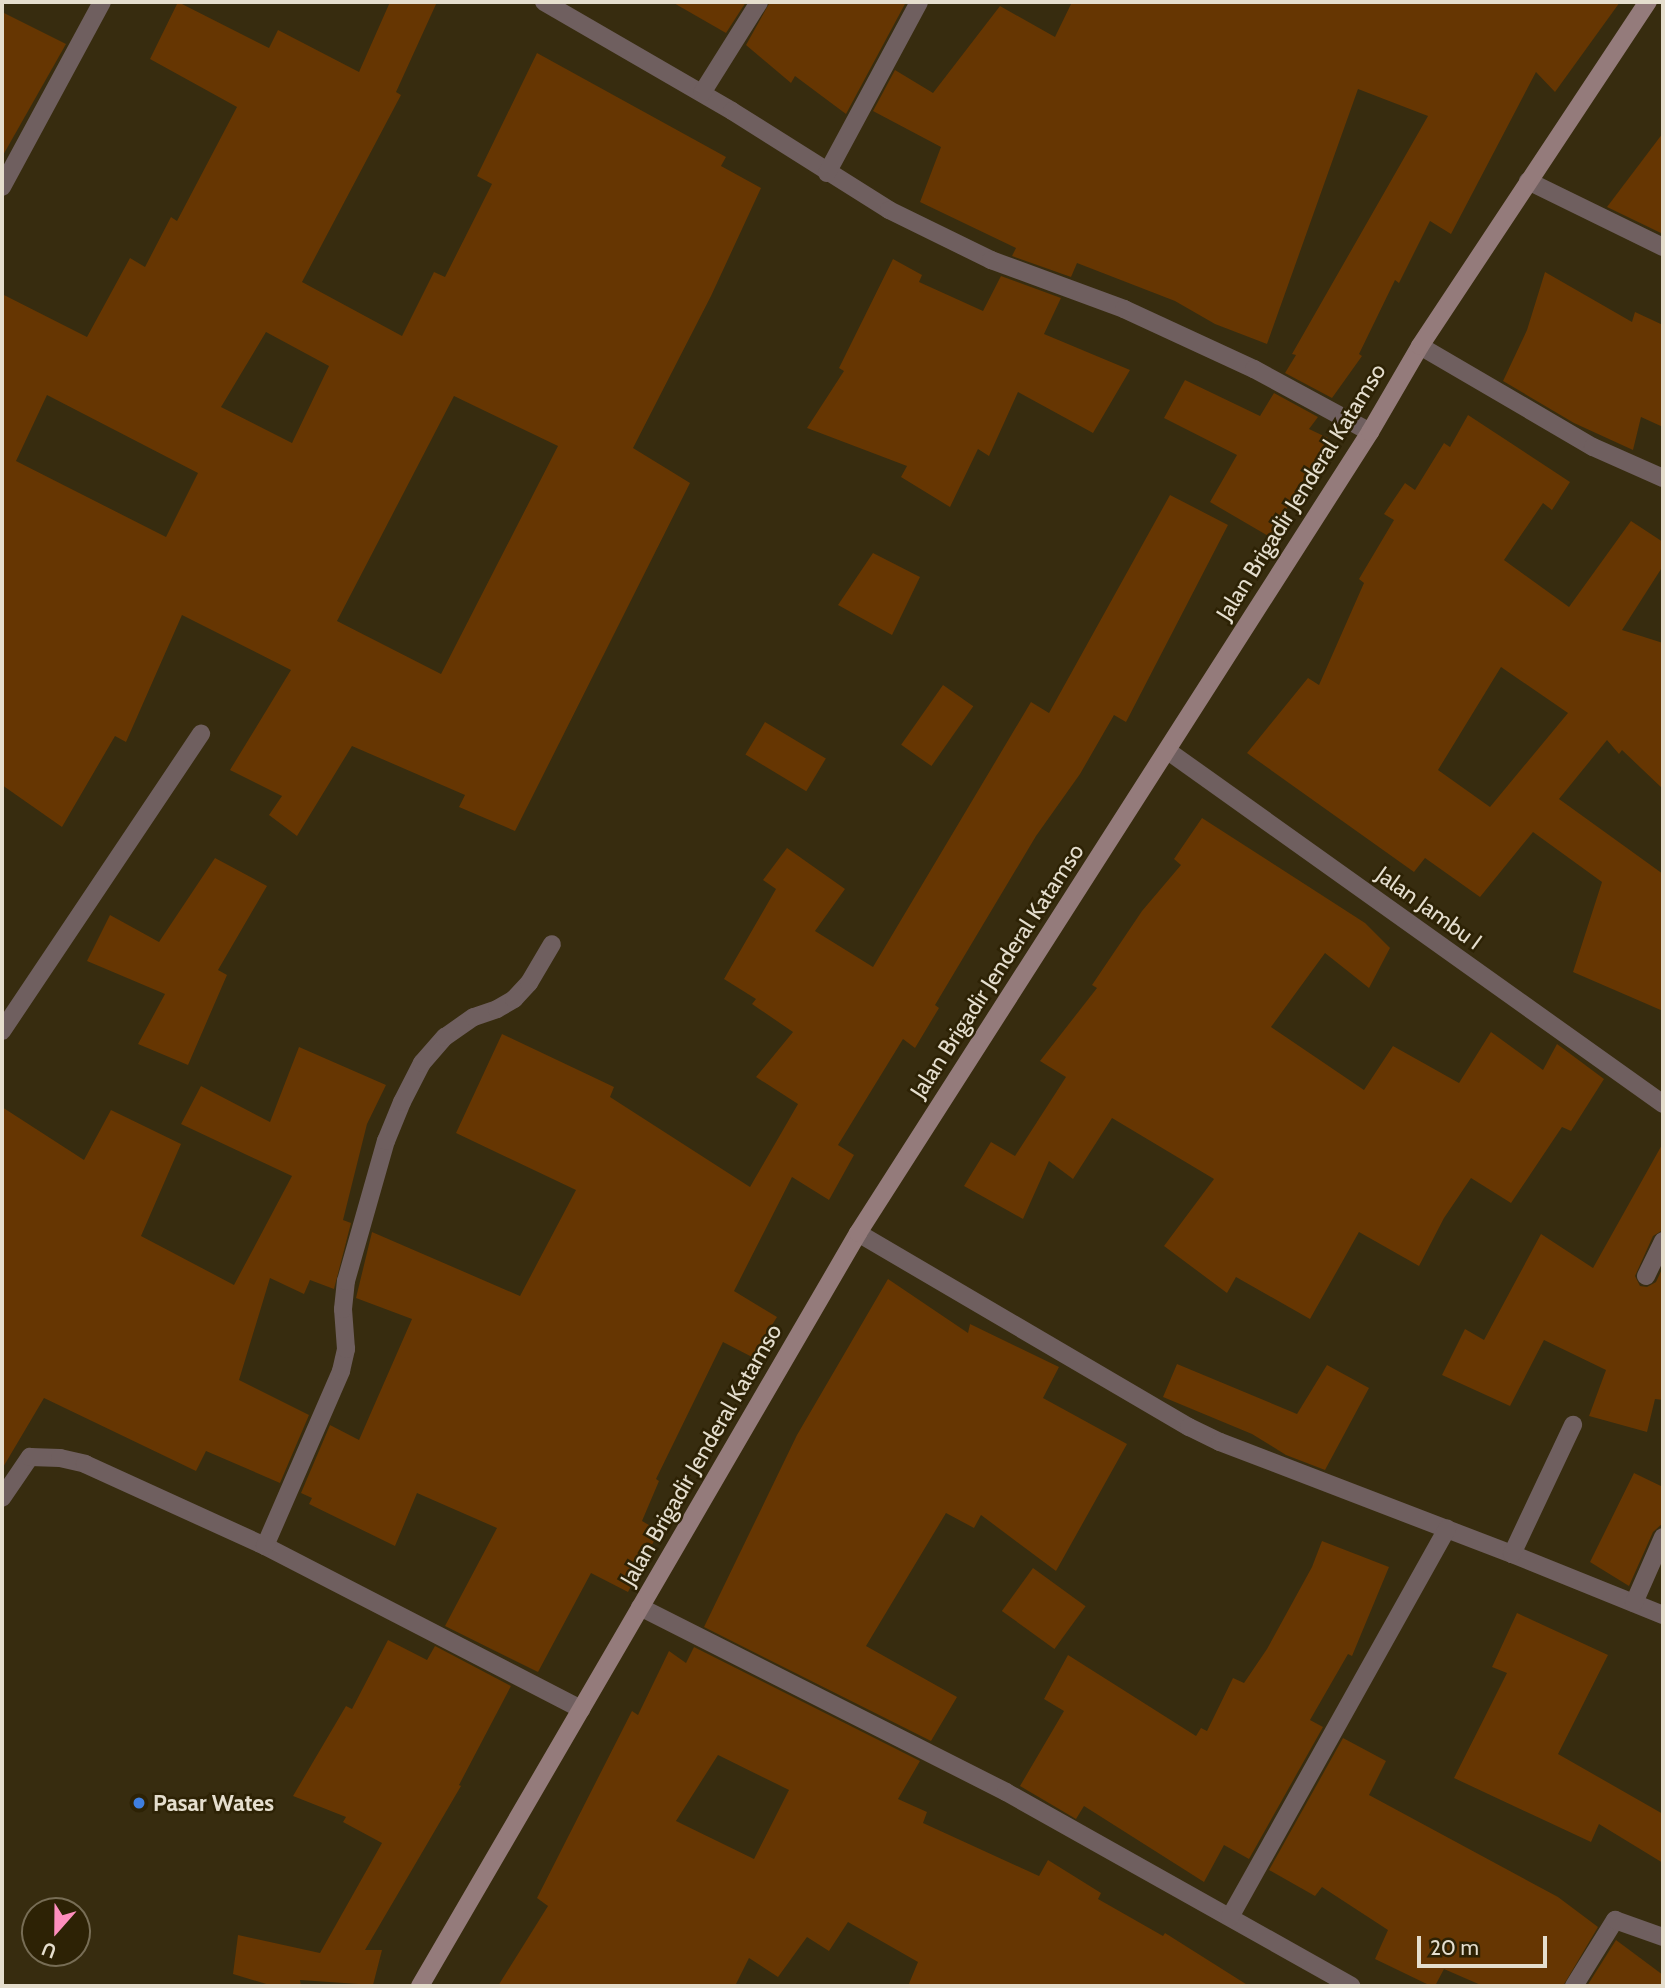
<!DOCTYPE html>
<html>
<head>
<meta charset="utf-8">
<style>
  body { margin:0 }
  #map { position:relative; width:1665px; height:1988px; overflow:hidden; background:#372c0f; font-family:Cabin,sans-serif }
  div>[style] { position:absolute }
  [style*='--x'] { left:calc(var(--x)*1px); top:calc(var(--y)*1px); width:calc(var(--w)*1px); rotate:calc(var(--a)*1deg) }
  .building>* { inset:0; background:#663602; transform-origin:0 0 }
  .minor>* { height:18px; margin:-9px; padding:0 9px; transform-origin:9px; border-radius:9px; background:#6f5f5f }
  .secondary>* { height:18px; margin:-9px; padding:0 9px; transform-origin:9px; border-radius:9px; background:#947b7b }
  .dots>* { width:19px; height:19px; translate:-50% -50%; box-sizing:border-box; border:4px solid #2d2205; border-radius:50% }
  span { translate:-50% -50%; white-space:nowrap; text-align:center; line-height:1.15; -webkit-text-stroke:5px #2d2205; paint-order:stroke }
  .street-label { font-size:23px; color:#e5dece }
  .poi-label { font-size:23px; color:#e5dece; font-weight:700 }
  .left { translate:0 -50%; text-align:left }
  .frame { position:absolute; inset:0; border:4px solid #e5dece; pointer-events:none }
  .north { position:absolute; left:21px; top:1897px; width:70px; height:70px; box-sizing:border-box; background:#2d2205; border:2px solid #776d55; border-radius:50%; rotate:201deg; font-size:19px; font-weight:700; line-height:28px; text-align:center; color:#e5dece }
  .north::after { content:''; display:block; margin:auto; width:24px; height:32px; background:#fe8ebe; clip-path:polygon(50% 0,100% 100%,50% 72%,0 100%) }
  .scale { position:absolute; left:1417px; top:1936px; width:130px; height:32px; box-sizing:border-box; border:4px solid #e5dece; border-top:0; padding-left:9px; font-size:21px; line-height:24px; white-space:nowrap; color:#e5dece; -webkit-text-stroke:5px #2d2205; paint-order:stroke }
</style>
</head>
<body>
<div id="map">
  <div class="building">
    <div style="clip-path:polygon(evenodd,178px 2px,269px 48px,278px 30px,359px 72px,390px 2px,437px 2px,396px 92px,401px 95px,302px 282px,402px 336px,434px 272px,445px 277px,492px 184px,477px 176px,537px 53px,726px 157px,721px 166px,761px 188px,711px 296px,633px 448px,690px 483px,515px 831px,459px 807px,465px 795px,352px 746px,297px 836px,269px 815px,282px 796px,230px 770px,291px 670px,182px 615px,126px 742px,115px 736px,62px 827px,2px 785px,2px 294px,87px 337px,130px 258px,145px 267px,171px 217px,177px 221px,237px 107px,150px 59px,178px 2px,266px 332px,329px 366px,292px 443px,221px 407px,266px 332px,178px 2px,47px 395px,198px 473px,166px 537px,16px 461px,47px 395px,178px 2px,454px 396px,558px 446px,441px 674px,337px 621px,454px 396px)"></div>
    <div style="clip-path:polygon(672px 2px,746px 2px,726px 33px)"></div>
    <div style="clip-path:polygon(770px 2px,906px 2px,846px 114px,795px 76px,791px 83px,746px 45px)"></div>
    <div style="clip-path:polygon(1072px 2px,1620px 2px,1555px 92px,1536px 72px,1451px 234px,1430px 221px,1399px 283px,1395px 280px,1359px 354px,1362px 356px,1332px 398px,1285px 373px,1296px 355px,1292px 354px,1428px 116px,1358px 89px,1267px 344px,1215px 324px,1175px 301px,1077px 263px,1071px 277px,1012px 256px,1016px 248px,920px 202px,941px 147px,873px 111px,895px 70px,933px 93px,1000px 6px,1055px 37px)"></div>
    <div style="clip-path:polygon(2px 12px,66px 44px,2px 157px)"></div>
    <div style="clip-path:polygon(1663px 133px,1663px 234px,1607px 207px)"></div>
    <div style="clip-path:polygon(893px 259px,922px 275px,919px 282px,983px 311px,1001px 276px,1061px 298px,1044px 334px,1130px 370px,1093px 433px,1018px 392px,989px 456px,978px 449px,950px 507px,901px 477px,907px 466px,807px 428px,844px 371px,839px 368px)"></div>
    <div style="clip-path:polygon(1545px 272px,1632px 322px,1635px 312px,1663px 325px,1663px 427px,1641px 417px,1633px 450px,1574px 423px,1503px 381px,1527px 330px)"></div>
    <div style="clip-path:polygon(1185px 380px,1260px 416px,1274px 393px,1318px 417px,1309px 429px,1328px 438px,1270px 537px,1210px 502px,1237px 455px,1164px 418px)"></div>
    <div style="clip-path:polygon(evenodd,1468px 415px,1570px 482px,1552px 510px,1543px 503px,1504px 560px,1569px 607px,1631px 521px,1663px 542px,1663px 566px,1622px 630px,1663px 643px,1663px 789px,1622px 750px,1619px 754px,1607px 740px,1559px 799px,1663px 874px,1663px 1011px,1573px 972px,1602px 882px,1533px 832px,1480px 897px,1425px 858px,1414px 872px,1247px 753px,1308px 678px,1319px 685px,1364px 583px,1359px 579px,1394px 520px,1384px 514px,1405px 483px,1415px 490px,1444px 443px,1450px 447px,1468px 415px,1501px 667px,1568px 713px,1490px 807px,1438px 770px,1501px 667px)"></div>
    <div style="clip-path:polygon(1170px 495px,1228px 525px,1126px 722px,1114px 715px,1080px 774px,1036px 836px,935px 1005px,939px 1008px,915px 1048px,903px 1039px,838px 1145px,854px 1155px,829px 1200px,792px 1177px,734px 1291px,777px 1317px,752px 1357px,723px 1342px,656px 1479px,659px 1481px,642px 1521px,659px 1531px,628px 1592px,591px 1573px,538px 1672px,445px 1626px,497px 1528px,417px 1493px,395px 1546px,309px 1504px,312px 1498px,301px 1493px,330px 1425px,359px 1440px,412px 1319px,356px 1298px,372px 1232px,520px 1296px,576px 1190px,456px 1133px,502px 1034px,614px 1087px,610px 1097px,750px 1187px,798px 1104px,756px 1077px,793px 1032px,752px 1004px,756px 999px,724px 979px,776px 889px,763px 880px,787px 848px,845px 889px,815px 931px,873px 967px,1031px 702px,1049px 713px)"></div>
    <div style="clip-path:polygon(873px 553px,920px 577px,892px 635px,838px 605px)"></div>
    <div style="left:943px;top:685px;width:37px;height:73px;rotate:35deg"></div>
    <div style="left:765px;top:722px;width:71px;height:38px;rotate:31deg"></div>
    <div style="clip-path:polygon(1202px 818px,1365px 923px,1390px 948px,1369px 988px,1325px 953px,1271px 1027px,1364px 1090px,1393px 1046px,1459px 1083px,1491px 1032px,1543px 1070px,1557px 1044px,1604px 1079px,1571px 1131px,1562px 1127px,1511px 1203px,1471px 1178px,1444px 1218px,1419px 1266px,1359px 1232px,1310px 1319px,1236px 1277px,1227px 1293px,1164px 1246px,1214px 1179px,1112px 1118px,1073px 1179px,1049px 1161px,1023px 1219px,964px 1186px,991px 1142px,1015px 1156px,1066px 1077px,1040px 1061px,1097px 988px,1092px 985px,1142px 911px,1181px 865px,1174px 859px)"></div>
    <div style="clip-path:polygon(215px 858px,267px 886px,218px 970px,227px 975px,188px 1065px,138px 1044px,165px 994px,87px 961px,110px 915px,159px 942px)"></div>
    <div style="clip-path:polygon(299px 1047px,386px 1085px,367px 1124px,343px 1220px,351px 1223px,334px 1289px,310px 1280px,304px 1294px,270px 1278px,239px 1380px,309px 1415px,280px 1483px,206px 1451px,196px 1471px,44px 1398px,2px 1469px,2px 1107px,84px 1160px,111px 1110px,181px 1144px,141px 1236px,234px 1285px,292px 1176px,181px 1124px,201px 1086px,270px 1122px)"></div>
    <div style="clip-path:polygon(1663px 1143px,1663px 1230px,1653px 1236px,1635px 1276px,1640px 1286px,1647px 1287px,1656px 1282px,1663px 1267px,1663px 1400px,1655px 1399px,1647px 1432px,1589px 1416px,1606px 1370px,1544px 1340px,1510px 1406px,1442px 1375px,1465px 1329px,1484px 1340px,1541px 1234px,1593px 1268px)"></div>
    <div style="clip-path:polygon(888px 1279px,968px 1333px,970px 1324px,1059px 1367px,1043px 1398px,1127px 1444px,1056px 1571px,981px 1515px,974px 1528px,946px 1513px,866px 1646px,957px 1697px,931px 1741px,704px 1627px,797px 1435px)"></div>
    <div style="clip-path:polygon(1177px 1364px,1297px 1414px,1327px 1365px,1369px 1388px,1325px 1470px,1286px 1455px,1252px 1434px,1163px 1397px)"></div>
    <div style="clip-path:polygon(1634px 1473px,1663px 1487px,1663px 1523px,1653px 1532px,1629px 1586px,1590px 1562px)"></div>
    <div style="clip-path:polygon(1322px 1541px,1389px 1567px,1352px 1656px,1348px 1654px,1310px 1720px,1323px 1727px,1249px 1859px,1224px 1845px,1204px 1882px,1084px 1806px,1076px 1819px,1020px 1786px,1064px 1711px,1044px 1699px,1068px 1655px,1196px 1736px,1201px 1728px,1207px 1731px,1233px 1678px,1244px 1683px,1267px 1649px,1312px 1567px)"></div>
    <div style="left:1033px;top:1568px;width:65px;height:53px;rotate:36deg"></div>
    <div style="clip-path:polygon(1517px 1613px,1608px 1655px,1558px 1754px,1663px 1814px,1663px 1863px,1599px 1824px,1591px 1842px,1454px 1778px,1507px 1673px,1492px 1667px)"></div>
    <div style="clip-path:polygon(388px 1640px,427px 1660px,435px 1646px,511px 1686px,459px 1785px,461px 1786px,365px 1950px,382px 1950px,373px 1985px,300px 1980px,301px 1986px,273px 1986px,233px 1974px,238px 1935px,320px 1953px,382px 1843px,343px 1822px,346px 1817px,293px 1796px,346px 1706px,352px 1709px)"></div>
    <div style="clip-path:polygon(evenodd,694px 1647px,920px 1761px,898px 1799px,927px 1812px,923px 1823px,1039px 1876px,1048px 1860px,1101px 1893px,1098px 1899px,1163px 1936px,1165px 1933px,1249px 1986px,908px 1986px,918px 1962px,848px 1922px,829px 1951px,807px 1937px,778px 1977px,749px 1958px,735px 1986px,498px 1986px,548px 1906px,537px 1898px,632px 1711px,638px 1715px,669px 1651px,686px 1663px,694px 1647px,718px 1755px,789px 1790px,754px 1859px,676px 1821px,718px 1755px)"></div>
    <div style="clip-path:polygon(1343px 1738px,1386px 1761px,1369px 1795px,1558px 1897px,1598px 1927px,1563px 1986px,1483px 1986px,1444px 1969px,1435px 1986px,1431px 1986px,1375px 1959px,1388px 1930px,1322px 1887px,1315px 1896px,1269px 1870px)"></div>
    <div style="clip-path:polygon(1616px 1940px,1663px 1975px,1663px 1986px,1587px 1986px)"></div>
  </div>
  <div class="minor">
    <div style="--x:544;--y:2;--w:217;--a:30.1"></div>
    <div style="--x:732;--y:111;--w:186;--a:32.2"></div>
    <div style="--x:889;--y:210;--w:114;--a:26.1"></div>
    <div style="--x:991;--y:260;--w:142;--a:20.2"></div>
    <div style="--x:1124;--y:309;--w:143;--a:24.8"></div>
    <div style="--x:1254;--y:369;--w:132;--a:28.5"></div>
    <div style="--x:702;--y:93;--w:107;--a:-57.9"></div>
    <div style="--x:827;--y:173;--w:194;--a:-61.7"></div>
    <div style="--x:1528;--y:181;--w:150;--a:26.1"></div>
    <div style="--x:2;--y:187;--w:210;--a:-61.6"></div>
    <div style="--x:1420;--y:346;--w:200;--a:30.3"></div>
    <div style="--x:1593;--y:447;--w:77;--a:23.9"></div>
    <div style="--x:1168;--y:751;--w:608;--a:35.49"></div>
    <div style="--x:2;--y:1031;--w:358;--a:-56.2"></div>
    <div style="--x:858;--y:1233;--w:384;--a:30.4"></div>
    <div style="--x:1189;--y:1427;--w:34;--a:26"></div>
    <div style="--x:1220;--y:1442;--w:313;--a:21"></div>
    <div style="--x:1512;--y:1554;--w:163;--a:22"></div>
    <div style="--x:1646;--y:1276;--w:39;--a:-64"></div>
    <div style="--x:2;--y:1498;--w:50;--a:-55.7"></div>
    <div style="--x:30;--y:1457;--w:30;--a:2"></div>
    <div style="--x:60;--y:1458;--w:26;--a:13"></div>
    <div style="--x:85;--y:1464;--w:198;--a:24.5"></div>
    <div style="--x:265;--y:1546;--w:356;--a:27.3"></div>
    <div style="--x:265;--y:1546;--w:191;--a:-66.5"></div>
    <div style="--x:341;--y:1371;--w:23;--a:-77"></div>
    <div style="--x:346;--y:1349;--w:40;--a:-94.3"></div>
    <div style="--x:343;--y:1309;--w:28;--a:-84"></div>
    <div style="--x:346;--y:1281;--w:146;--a:-74.1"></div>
    <div style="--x:386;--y:1141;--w:42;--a:-67.7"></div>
    <div style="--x:402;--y:1102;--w:44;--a:-62.9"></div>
    <div style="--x:422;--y:1063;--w:35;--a:-49"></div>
    <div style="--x:445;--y:1037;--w:35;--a:-35"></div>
    <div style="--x:474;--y:1017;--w:24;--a:-19"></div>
    <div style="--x:497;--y:1009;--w:20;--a:-30"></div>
    <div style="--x:514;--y:999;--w:22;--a:-47"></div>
    <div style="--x:529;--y:983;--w:45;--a:-59.5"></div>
    <div style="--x:1512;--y:1554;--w:143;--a:-64.7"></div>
    <div style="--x:1634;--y:1603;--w:72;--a:-66.3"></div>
    <div style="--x:640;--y:1607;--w:410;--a:26.8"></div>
    <div style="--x:1006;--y:1792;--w:396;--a:29.3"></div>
    <div style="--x:1230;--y:1917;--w:445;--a:-60.8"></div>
    <div style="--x:1574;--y:1986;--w:78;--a:-58.2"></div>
    <div style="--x:1615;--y:1920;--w:51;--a:19.5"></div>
  </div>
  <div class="secondary">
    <div style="--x:420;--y:1986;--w:871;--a:-59.81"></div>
    <div style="--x:858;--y:1233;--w:951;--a:-57.41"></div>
    <div style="--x:1370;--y:432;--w:99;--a:-59.8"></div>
    <div style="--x:1420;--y:346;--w:413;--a:-56.5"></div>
  </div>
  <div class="dots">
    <div style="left:139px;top:1803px;background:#3f7fe0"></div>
  </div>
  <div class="street-label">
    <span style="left:1301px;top:492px;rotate:-58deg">Jalan Brigadir Jenderal Katamso</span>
    <span style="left:1429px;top:908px;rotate:36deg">Jalan Jambu I</span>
    <span style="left:997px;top:971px;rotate:-57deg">Jalan Brigadir Jenderal Katamso</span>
    <span style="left:701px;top:1455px;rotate:-60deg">Jalan Brigadir Jenderal Katamso</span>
  </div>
  <div class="poi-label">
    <span class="left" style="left:153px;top:1803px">Pasar Wates</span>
  </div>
  <div class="frame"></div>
  <div class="north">U</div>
  <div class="scale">20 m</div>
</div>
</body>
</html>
